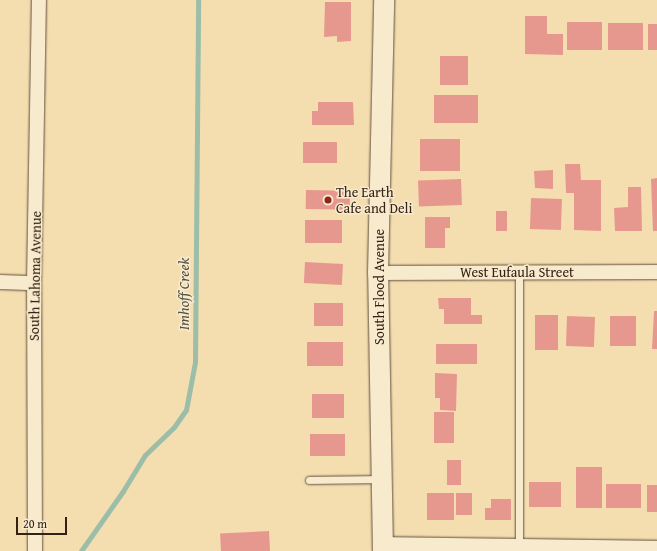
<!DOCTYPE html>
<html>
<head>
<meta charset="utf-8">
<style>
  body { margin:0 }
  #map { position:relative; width:657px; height:551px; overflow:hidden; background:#f4deb0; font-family:"Gentium Book Plus",serif }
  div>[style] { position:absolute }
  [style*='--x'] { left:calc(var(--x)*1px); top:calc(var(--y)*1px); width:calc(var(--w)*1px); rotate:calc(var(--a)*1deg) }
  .stream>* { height:5px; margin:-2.5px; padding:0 2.5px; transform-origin:2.5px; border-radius:2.5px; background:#9cbda7 }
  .building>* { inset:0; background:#e7988e; transform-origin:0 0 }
  .roads { filter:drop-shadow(0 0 1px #63503d) drop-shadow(0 0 1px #63503d) }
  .lane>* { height:7px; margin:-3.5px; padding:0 3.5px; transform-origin:3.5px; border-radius:3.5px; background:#f8eacc }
  .street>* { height:14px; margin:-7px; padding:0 7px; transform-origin:7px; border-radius:7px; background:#f8eacc }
  .secondary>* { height:20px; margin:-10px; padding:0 10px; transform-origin:10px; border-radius:10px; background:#f8eacc }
  .dots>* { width:11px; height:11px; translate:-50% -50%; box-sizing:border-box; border:2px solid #f8eacc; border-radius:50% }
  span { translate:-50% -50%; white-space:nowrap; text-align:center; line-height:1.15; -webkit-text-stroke:3px #f8eacc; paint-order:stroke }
  .poi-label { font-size:14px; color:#332117 }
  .left { translate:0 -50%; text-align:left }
  .street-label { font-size:14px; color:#332117 }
  .water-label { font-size:15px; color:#525042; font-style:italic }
  .scale { position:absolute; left:16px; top:517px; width:51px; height:18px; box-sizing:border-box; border:2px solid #332117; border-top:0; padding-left:5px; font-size:12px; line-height:14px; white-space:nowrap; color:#332117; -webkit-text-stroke:3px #f8eacc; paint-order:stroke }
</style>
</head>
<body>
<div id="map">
  <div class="stream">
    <div style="--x:81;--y:551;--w:73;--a:-55"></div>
    <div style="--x:123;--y:491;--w:42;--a:-58.6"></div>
    <div style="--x:145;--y:455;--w:40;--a:-44"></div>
    <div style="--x:174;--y:427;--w:21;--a:-55"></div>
    <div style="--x:186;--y:410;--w:49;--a:-79.4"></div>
    <div style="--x:195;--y:362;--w:362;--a:-89.5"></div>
  </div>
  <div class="building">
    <div style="clip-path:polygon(325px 2px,351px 2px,351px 41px,337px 42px,337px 36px,324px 37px)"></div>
    <div style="clip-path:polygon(525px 16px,547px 16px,547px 34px,563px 34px,563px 55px,525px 54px)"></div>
    <div style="left:567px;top:22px;width:35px;height:28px"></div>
    <div style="left:643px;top:23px;width:27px;height:35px;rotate:90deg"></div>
    <div style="left:648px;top:24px;width:9px;height:26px"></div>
    <div style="left:440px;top:56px;width:28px;height:29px"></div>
    <div style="left:434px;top:95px;width:44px;height:28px"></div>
    <div style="clip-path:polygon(318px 102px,353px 102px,354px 125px,312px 125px,312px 111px,318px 111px)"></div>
    <div style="left:420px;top:139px;width:40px;height:32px"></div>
    <div style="left:303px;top:142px;width:34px;height:21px"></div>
    <div style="clip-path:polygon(565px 164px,580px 164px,581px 180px,601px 180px,601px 231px,574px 230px,574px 193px,566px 193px)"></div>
    <div style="clip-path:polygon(553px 170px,553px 189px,535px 188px,534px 171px)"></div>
    <div style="clip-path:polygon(657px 178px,657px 231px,653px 231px,651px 179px)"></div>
    <div style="left:461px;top:179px;width:26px;height:43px;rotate:88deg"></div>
    <div style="clip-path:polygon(628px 187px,641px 187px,642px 231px,615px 231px,614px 208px,628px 207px)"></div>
    <div style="left:306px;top:190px;width:44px;height:19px;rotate:1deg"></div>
    <div style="left:531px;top:198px;width:31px;height:31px;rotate:2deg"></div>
    <div style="left:496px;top:211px;width:11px;height:20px"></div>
    <div style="clip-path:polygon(425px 217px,450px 217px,450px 228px,445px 228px,445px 248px,425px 248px)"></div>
    <div style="left:342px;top:220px;width:23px;height:37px;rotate:90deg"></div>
    <div style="left:305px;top:262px;width:38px;height:21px;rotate:3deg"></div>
    <div style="clip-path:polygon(438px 298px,471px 298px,471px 315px,482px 315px,482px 324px,444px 324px,444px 309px,439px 309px)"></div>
    <div style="left:343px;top:303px;width:23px;height:29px;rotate:90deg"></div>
    <div style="clip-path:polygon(654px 311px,657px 311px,657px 349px,652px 349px)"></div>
    <div style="left:535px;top:315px;width:23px;height:35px"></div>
    <div style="left:567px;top:316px;width:28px;height:30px;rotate:2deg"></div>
    <div style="left:610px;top:316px;width:26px;height:30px"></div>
    <div style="left:307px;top:342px;width:36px;height:24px"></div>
    <div style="left:436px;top:344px;width:41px;height:20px"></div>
    <div style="clip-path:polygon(435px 373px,457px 374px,456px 411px,440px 410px,440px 398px,435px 398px)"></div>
    <div style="left:344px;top:394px;width:24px;height:32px;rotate:90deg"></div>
    <div style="left:434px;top:412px;width:20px;height:31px"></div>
    <div style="left:310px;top:434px;width:35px;height:22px"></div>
    <div style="left:447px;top:460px;width:14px;height:25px"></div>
    <div style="left:576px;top:467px;width:26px;height:41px"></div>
    <div style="left:529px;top:482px;width:32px;height:25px"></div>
    <div style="left:606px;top:484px;width:35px;height:24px"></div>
    <div style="left:647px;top:485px;width:10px;height:27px"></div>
    <div style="left:427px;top:493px;width:27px;height:27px"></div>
    <div style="left:456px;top:493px;width:16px;height:22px"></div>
    <div style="clip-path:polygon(491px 499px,511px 499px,511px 520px,485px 520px,485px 508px,491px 508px)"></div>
    <div style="left:269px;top:531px;width:20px;height:49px;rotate:87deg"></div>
  </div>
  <div class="roads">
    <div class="lane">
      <div style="--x:519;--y:272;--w:274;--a:90"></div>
      <div style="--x:309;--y:480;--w:72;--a:-0.8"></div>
    </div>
    <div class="street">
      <div style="--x:378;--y:273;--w:279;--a:-0.2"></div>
      <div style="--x:0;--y:282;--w:34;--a:2"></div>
      <div style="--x:383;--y:544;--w:274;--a:0.8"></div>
      <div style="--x:35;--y:551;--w:268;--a:-90.2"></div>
      <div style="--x:34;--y:283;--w:283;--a:-89"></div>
    </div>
    <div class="secondary">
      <div style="--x:383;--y:551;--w:278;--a:-91"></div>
      <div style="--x:378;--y:273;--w:273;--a:-88.7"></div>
    </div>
  </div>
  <div class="dots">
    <div style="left:328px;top:200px;background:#8f2418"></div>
  </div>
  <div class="poi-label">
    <span class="left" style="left:336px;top:200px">The Earth<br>Cafe and Deli</span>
  </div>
  <div class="street-label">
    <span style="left:517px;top:272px">West Eufaula Street</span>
    <span style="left:35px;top:276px;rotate:-89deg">South Lahoma Avenue</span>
    <span style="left:379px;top:287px;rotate:-90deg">South Flood Avenue</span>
  </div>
  <div class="water-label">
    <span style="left:184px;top:294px;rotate:-90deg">Imhoff Creek</span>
  </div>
  <div class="scale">20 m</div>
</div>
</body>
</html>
